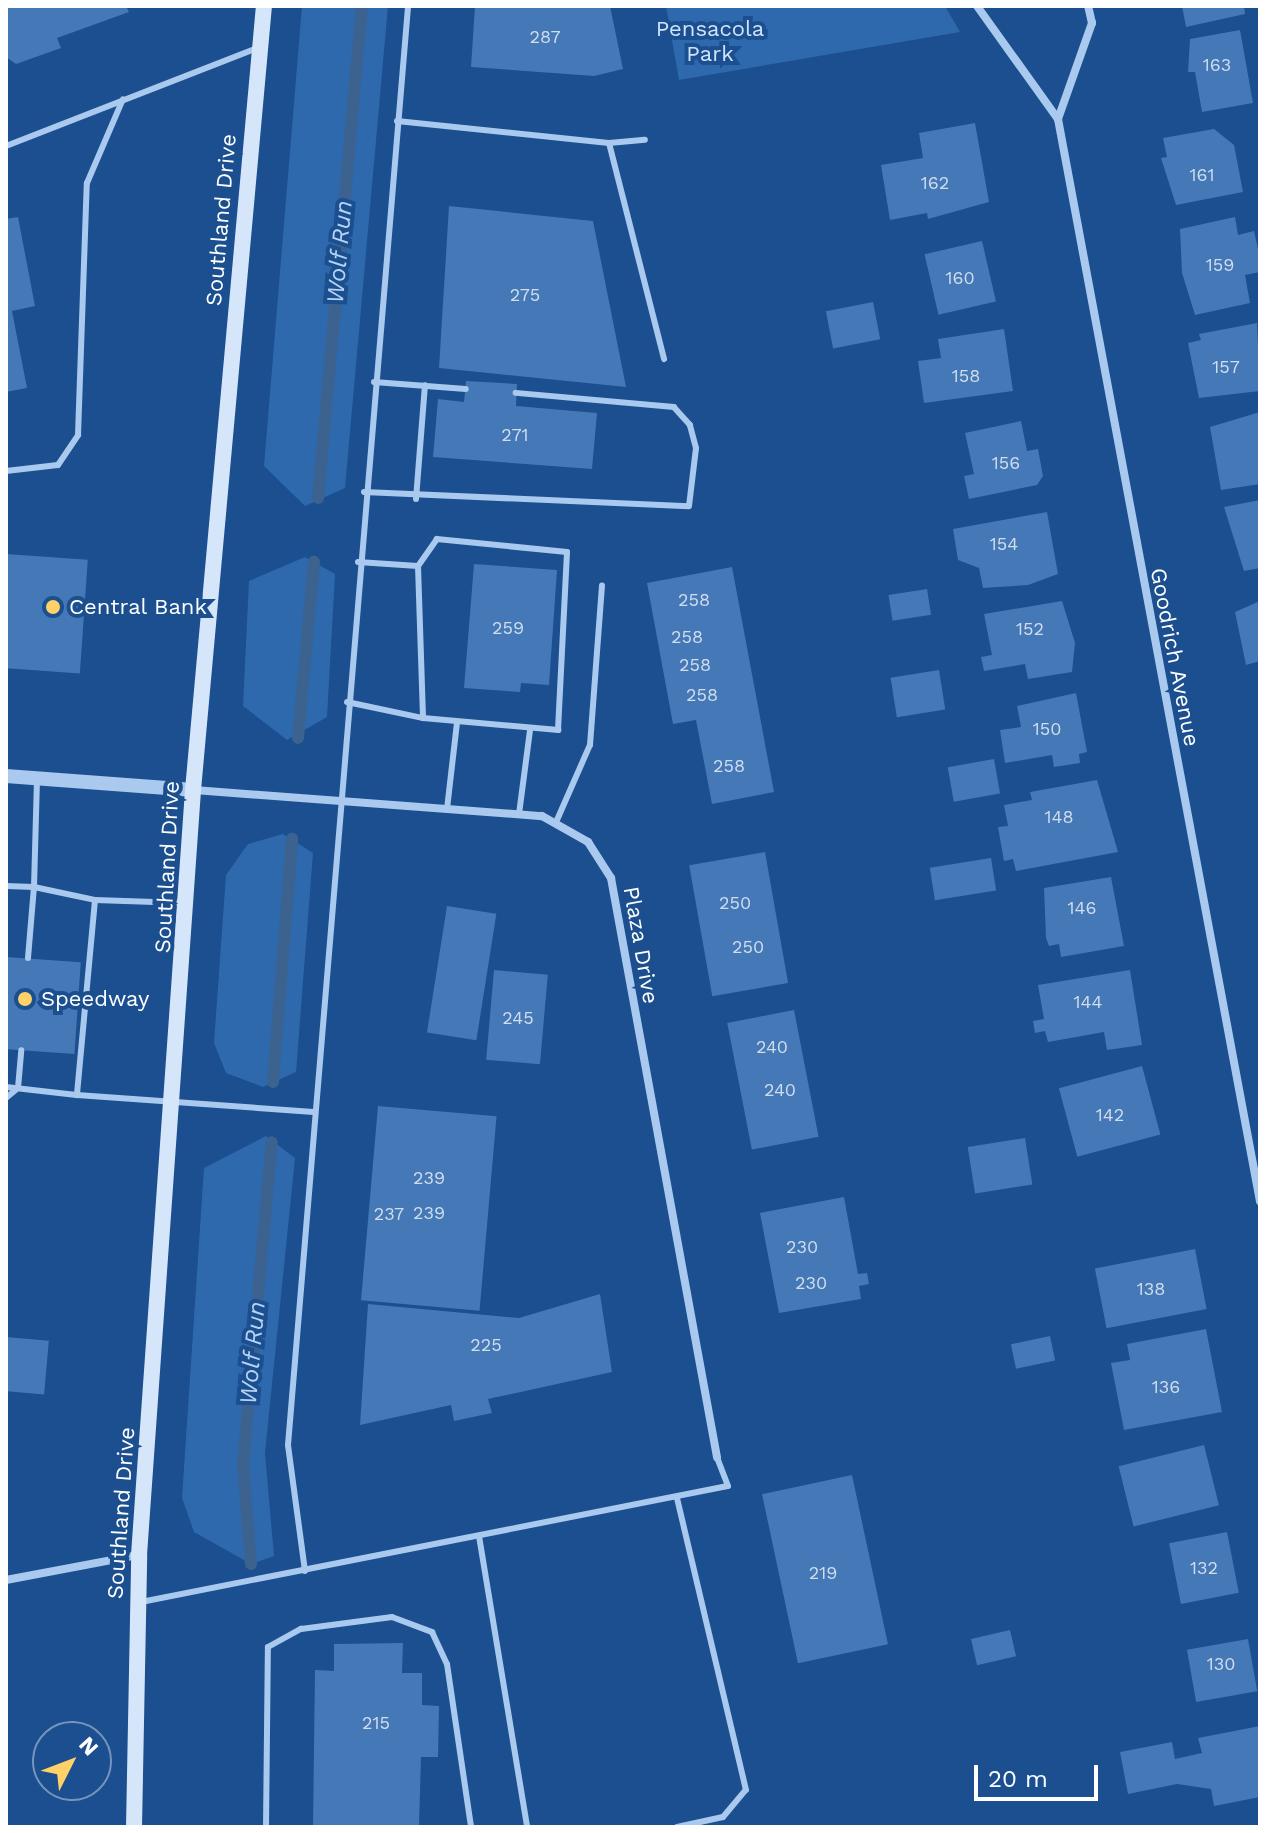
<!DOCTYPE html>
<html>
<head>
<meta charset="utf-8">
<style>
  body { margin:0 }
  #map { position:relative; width:1266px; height:1833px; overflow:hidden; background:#1b4f8f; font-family:"Work Sans",sans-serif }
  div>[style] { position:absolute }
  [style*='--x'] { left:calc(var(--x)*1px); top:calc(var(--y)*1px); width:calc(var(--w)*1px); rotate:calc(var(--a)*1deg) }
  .green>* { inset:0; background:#2e69ad }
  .stream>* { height:12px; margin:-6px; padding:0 6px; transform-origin:6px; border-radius:6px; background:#3c6290 }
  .building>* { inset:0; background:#4478b7; transform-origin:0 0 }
  .service>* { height:6px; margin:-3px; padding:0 3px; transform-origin:3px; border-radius:3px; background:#a9c9ee }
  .minor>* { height:8px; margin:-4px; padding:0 4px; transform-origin:4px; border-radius:4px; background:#a9c9ee }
  .tertiary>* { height:14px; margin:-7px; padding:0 7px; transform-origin:7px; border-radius:7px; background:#a9c9ee }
  .secondary>* { height:16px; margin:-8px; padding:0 8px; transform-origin:8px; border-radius:8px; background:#d6e6fa }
  .dots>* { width:22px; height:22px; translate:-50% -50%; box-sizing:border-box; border:4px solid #1b4f8f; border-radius:50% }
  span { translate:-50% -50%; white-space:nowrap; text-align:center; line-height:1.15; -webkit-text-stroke:8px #1b4f8f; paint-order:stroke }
  .number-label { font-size:18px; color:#d0dded }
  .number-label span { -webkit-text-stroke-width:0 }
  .park-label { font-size:22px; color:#cfe3fa }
  .street-label { font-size:22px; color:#fff }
  .poi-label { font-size:22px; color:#fff }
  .left { translate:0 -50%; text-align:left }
  .water-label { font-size:24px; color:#b5d3f5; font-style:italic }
  .frame { position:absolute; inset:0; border:8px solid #fff; pointer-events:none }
  .north { position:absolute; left:32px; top:1721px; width:80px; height:80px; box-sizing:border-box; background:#1b4f8f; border:2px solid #7695bc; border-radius:50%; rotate:48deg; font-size:22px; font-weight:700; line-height:32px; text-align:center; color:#fff }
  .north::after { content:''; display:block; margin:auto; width:28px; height:36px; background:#ffd166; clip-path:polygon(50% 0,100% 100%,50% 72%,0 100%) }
  .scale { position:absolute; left:974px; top:1765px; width:124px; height:36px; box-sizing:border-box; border:4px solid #fff; border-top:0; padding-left:10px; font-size:24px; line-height:28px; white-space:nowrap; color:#fff; -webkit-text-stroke:6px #1b4f8f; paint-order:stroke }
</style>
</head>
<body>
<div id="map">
  <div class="green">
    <div style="clip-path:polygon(302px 6px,388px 6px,345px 488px,305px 506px,264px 466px)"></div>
    <div style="clip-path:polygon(666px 6px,945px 6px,960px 32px,679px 80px)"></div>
    <div style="clip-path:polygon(305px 557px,335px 574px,327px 717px,287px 740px,243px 706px,249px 581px)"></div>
    <div style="clip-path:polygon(283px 834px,313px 853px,296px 1072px,263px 1087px,226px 1073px,214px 1043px,226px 875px,248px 844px)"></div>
    <div style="clip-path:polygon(266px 1136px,295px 1158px,265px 1453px,274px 1556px,251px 1564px,194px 1532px,182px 1498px,204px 1168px)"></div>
  </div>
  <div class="stream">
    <div style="--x:318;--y:498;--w:494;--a:-84.9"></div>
    <div style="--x:298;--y:738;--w:177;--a:-84.8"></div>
    <div style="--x:273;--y:1082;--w:244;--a:-85.5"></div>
    <div style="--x:251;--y:1564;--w:100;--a:-94.6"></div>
    <div style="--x:243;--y:1464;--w:323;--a:-84.9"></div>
  </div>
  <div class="building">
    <div style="clip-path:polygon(6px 6px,126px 6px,129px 12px,57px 38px,61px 48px,16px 64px,6px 57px)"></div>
    <div style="clip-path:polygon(475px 6px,610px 6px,623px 69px,594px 76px,471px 67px)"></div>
    <div style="clip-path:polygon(1182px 6px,1244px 6px,1245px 14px,1186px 27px)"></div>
    <div style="clip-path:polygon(1240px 30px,1253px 103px,1202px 112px,1195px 72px,1188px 72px,1190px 39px)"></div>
    <div style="clip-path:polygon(975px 123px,989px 202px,928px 219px,927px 213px,890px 220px,881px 165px,923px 158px,919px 133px)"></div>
    <div style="clip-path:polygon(1214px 129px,1234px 145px,1243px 192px,1176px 205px,1161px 158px,1167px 157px,1163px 138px)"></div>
    <div style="clip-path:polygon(449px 206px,593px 221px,626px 387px,439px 368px)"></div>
    <div style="clip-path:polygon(18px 217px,35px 306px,12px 311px,27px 388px,6px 392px,6px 219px)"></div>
    <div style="clip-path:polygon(1235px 217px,1238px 235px,1254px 231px,1260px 258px,1260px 272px,1245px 275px,1250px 303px,1195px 315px,1182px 273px,1180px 229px)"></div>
    <div style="left:982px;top:241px;width:62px;height:59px;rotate:77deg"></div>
    <div style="left:873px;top:302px;width:38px;height:48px;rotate:79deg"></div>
    <div style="clip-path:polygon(1257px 323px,1260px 391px,1199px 398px,1188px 343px,1201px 340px,1199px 334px)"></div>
    <div style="clip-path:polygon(1004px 329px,1013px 391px,924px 403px,918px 361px,941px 358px,938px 339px)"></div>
    <div style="clip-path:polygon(466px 381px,517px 384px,516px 406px,597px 413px,592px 469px,433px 457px,438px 399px,464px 402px)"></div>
    <div style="clip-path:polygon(1260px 412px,1260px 484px,1221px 490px,1210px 427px)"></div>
    <div style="clip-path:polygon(1021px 421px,1027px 451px,1038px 449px,1043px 476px,1037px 485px,969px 499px,964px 476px,974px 474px,965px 433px)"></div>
    <div style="clip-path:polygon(1260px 500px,1260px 568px,1244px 571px,1224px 507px)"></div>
    <div style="clip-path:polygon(1047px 512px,1058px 574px,1028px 585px,983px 588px,979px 568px,958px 560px,953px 529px)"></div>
    <div style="left:6px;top:554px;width:82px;height:114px;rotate:4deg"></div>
    <div style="clip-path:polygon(474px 564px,557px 570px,549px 685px,521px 683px,520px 692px,464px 688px)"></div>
    <div style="clip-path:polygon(732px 567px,774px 792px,712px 804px,696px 720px,673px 724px,647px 583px)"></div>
    <div style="left:927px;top:589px;width:26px;height:39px;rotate:81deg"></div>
    <div style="clip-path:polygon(1062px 601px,1075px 643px,1072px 672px,1028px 679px,1025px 664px,984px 671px,981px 657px,992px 655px,984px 614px)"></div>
    <div style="clip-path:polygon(1260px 601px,1260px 661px,1246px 665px,1235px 612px)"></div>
    <div style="left:939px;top:670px;width:40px;height:49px;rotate:81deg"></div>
    <div style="clip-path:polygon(1076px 693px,1087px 752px,1079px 754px,1080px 763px,1054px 767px,1052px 755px,1005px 763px,1000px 730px,1021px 727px,1017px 706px)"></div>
    <div style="left:994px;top:759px;width:35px;height:47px;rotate:80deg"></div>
    <div style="clip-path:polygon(1097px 780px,1118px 852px,1016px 871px,1013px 859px,1004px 861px,998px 827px,1008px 826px,1004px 805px,1032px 800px,1030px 792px)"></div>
    <div style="left:765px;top:852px;width:133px;height:77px;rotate:80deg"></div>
    <div style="left:991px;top:858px;width:33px;height:62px;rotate:81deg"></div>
    <div style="clip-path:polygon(1111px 877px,1124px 946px,1061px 957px,1059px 944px,1049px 946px,1046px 938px,1044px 888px)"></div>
    <div style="left:447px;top:906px;width:50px;height:128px;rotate:9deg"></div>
    <div style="left:6px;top:957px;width:75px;height:92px;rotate:4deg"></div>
    <div style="left:494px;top:970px;width:54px;height:90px;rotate:5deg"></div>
    <div style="clip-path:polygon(1130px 970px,1142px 1045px,1107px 1050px,1104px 1032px,1048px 1042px,1045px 1031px,1035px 1033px,1033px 1021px,1044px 1019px,1038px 985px)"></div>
    <div style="left:794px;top:1010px;width:129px;height:68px;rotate:79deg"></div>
    <div style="left:1142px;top:1066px;width:71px;height:86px;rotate:75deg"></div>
    <div style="left:378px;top:1106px;width:119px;height:195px;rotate:5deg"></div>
    <div style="left:1025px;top:1138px;width:47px;height:58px;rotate:81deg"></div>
    <div style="clip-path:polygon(844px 1197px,858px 1274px,867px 1273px,869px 1284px,859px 1286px,861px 1299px,779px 1313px,760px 1213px)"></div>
    <div style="left:1195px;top:1249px;width:61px;height:102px;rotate:79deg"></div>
    <div style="clip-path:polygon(600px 1294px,612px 1372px,488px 1399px,492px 1413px,454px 1421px,451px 1405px,360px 1425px,368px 1304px,519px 1318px)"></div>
    <div style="clip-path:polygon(1206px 1329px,1222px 1412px,1124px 1430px,1111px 1363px,1130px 1360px,1127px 1344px)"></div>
    <div style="left:1050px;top:1336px;width:25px;height:40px;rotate:78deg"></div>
    <div style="left:6px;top:1337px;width:43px;height:54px;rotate:5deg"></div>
    <div style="left:1204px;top:1445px;width:62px;height:88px;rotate:76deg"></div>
    <div style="left:852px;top:1475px;width:173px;height:92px;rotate:78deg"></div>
    <div style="left:1227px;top:1532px;width:62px;height:59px;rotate:79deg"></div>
    <div style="left:1010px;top:1630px;width:27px;height:40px;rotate:77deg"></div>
    <div style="left:1248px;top:1639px;width:53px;height:62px;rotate:80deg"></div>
    <div style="clip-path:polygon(403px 1643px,402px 1673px,422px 1673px,422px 1705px,439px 1706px,438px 1757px,421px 1757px,419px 1827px,313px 1827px,315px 1670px,334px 1671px,334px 1644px)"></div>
    <div style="clip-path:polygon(1260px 1726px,1260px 1797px,1214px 1806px,1211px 1789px,1177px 1784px,1128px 1794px,1120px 1752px,1172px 1742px,1175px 1759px,1202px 1753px,1198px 1738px)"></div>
  </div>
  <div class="service">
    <div style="--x:397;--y:121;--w:213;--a:5.9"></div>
    <div style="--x:609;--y:143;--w:36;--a:-5"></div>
    <div style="--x:609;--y:143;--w:223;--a:75.7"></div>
    <div style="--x:6;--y:146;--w:269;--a:-21.3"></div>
    <div style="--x:374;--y:382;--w:92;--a:4.4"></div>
    <div style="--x:6;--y:471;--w:52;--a:-6.6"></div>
    <div style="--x:58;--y:465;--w:36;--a:-56"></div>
    <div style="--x:78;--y:435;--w:252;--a:-88"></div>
    <div style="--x:87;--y:183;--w:91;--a:-66.8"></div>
    <div style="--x:364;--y:492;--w:325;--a:2.5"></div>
    <div style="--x:689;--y:506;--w:58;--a:-83.1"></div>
    <div style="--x:696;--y:448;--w:24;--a:-105"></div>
    <div style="--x:690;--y:425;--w:24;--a:-132"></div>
    <div style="--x:674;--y:407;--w:159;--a:-174.9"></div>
    <div style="--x:416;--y:499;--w:114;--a:-85.5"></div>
    <div style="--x:358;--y:562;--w:60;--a:3.8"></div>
    <div style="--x:418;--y:566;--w:152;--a:88.1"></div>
    <div style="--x:347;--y:702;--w:78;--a:11.9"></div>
    <div style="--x:423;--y:718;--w:136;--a:5.1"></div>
    <div style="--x:558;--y:730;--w:178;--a:-87.1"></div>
    <div style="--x:567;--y:552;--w:131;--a:-174.3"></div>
    <div style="--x:437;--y:539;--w:33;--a:125"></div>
    <div style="--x:447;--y:809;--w:88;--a:-83.4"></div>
    <div style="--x:519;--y:814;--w:84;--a:-82.5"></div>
    <div style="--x:557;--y:820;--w:82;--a:-66.3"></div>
    <div style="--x:590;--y:745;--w:160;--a:-85.7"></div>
    <div style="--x:6;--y:886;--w:28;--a:2"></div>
    <div style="--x:34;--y:887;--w:109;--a:-88.4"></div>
    <div style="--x:95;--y:900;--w:196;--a:95.3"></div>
    <div style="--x:77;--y:1095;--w:237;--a:4.1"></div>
    <div style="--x:28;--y:958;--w:71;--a:-85.2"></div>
    <div style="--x:34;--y:887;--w:62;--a:12"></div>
    <div style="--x:95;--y:900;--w:89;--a:1.9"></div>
    <div style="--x:6;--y:1087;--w:71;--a:6.4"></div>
    <div style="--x:6;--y:1098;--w:16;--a:-40"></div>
    <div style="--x:18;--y:1088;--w:38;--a:-85"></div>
    <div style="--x:479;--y:1536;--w:295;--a:80.6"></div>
    <div style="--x:305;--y:1571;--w:127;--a:-97.7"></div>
    <div style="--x:288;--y:1445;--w:1444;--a:-85.23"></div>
    <div style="--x:141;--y:1602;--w:598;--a:-11.18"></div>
    <div style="--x:728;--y:1486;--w:31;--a:-111"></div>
    <div style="--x:266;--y:1827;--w:180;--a:-89.4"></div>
    <div style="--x:268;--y:1647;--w:38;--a:-29"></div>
    <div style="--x:301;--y:1629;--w:92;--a:-7.5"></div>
    <div style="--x:392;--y:1617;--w:43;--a:20.6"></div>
    <div style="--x:432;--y:1632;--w:35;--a:65"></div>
    <div style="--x:447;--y:1664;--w:165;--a:81.6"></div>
    <div style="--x:677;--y:1827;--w:47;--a:-12.3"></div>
    <div style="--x:723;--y:1817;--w:35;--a:-50"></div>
    <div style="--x:746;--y:1790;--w:301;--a:-103.3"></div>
  </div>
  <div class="minor">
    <div style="--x:977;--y:6;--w:139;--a:54.4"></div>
    <div style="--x:1058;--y:119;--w:1101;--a:79.43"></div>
    <div style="--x:1058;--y:119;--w:102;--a:-70.5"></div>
    <div style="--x:1092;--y:23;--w:17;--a:-103"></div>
    <div style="--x:194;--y:790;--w:349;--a:4.3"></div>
    <div style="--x:542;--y:816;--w:53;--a:29.5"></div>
    <div style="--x:588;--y:842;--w:43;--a:57.4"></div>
    <div style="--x:611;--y:878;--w:589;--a:79.63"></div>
    <div style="--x:6;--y:1580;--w:134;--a:-10.7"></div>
  </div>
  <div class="tertiary">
    <div style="--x:6;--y:776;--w:188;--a:4.3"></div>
  </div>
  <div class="secondary">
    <div style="--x:134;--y:1827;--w:272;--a:-88.9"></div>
    <div style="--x:139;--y:1555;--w:767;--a:-85.96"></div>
    <div style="--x:193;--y:790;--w:787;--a:-84.83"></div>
  </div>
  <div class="dots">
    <div style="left:53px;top:607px;background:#ffd166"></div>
    <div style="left:25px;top:999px;background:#ffd166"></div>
  </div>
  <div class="number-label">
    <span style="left:545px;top:37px">287</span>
    <span style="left:1217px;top:65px">163</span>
    <span style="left:1202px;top:175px">161</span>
    <span style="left:935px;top:183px">162</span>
    <span style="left:1220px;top:265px">159</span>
    <span style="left:960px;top:278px">160</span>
    <span style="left:525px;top:295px">275</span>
    <span style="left:1226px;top:367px">157</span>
    <span style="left:966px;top:376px">158</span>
    <span style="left:515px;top:435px">271</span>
    <span style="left:1006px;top:463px">156</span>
    <span style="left:1004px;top:544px">154</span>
    <span style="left:694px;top:600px">258</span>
    <span style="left:508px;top:628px">259</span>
    <span style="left:1030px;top:629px">152</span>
    <span style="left:687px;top:637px">258</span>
    <span style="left:695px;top:665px">258</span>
    <span style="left:702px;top:695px">258</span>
    <span style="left:1047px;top:729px">150</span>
    <span style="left:729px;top:766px">258</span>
    <span style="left:1059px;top:817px">148</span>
    <span style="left:735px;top:903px">250</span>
    <span style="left:1082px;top:908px">146</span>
    <span style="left:748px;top:947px">250</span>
    <span style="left:1088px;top:1002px">144</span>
    <span style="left:518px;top:1018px">245</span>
    <span style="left:772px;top:1047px">240</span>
    <span style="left:780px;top:1090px">240</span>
    <span style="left:1110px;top:1115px">142</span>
    <span style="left:429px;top:1178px">239</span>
    <span style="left:429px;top:1213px">239</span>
    <span style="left:389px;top:1214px">237</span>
    <span style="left:802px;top:1247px">230</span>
    <span style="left:811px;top:1283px">230</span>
    <span style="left:1151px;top:1289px">138</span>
    <span style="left:486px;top:1345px">225</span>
    <span style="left:1166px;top:1387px">136</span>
    <span style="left:1204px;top:1568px">132</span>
    <span style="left:823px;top:1573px">219</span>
    <span style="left:1221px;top:1664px">130</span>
    <span style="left:376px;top:1723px">215</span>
  </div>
  <div class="park-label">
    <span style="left:710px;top:41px">Pensacola<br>Park</span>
  </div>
  <div class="street-label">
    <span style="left:221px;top:220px;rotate:-85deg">Southland Drive</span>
    <span style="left:1175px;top:657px;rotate:79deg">Goodrich Avenue</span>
    <span style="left:167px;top:867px;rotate:-87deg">Southland Drive</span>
    <span style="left:641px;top:945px;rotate:80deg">Plaza Drive</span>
    <span style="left:121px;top:1513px;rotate:-86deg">Southland Drive</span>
  </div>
  <div class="poi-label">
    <span class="left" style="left:69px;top:607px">Central Bank</span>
    <span class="left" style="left:41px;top:999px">Speedway</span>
  </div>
  <div class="water-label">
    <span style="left:340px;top:252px;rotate:-85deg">Wolf Run</span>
    <span style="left:253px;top:1353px;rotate:-85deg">Wolf Run</span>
  </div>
  <div class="frame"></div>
  <div class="north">N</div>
  <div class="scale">20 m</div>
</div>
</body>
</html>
